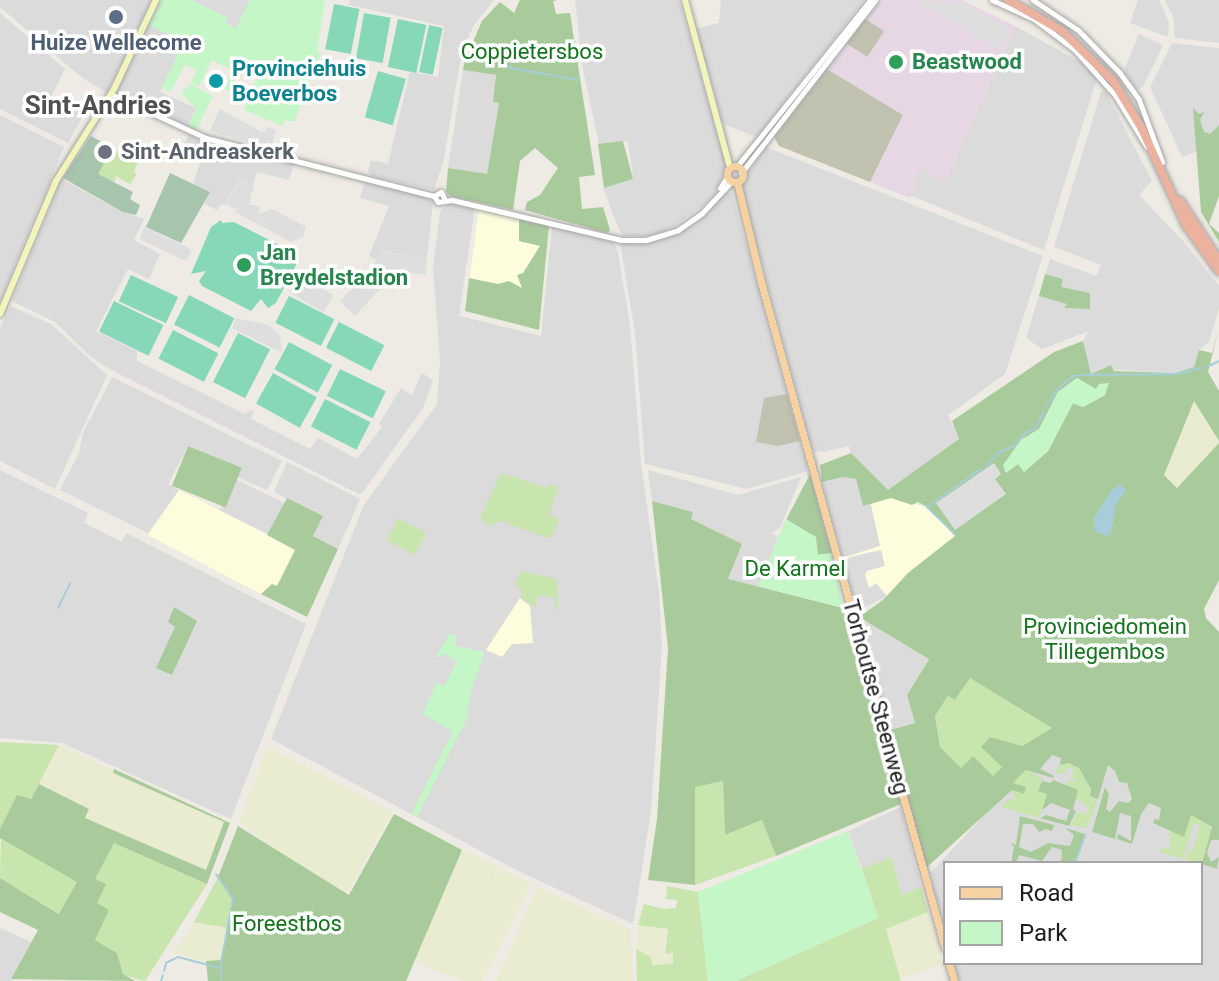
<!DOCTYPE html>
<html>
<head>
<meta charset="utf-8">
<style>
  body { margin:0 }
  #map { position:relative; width:1219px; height:981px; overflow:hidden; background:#eeebe4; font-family:Roboto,sans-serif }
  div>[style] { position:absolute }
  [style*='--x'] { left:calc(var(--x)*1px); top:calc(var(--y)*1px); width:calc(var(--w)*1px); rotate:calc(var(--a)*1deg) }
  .residential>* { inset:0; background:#dcdbdb; transform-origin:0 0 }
  .industrial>* { inset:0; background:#e7d7e4 }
  .education>* { inset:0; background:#fdfdde }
  .construction>* { inset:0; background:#c2c2b0; transform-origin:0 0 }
  .farmland>* { inset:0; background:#eaecd1; transform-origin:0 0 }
  .grass>* { inset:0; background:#c8e5ad; transform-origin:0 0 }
  .forest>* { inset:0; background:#a9cb9b; transform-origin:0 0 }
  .cemetery>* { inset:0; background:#a7c5ac }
  .park>* { inset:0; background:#c4f6c8 }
  .pitch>* { inset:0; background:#87d8b9; transform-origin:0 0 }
  .parking>* { inset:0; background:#dedede; transform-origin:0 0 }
  .water>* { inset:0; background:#a7cdd9 }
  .stream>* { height:2px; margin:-1px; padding:0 1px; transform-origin:1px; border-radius:1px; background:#a7cdd9 }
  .roads { filter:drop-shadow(0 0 2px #a5a5a5) drop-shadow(0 0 2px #a5a5a5) }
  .tertiary>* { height:5px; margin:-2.5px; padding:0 2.5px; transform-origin:2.5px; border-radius:2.5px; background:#fff }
  .secondary>* { height:6px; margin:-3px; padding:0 3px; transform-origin:3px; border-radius:3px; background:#f2f5bb }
  .primary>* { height:7px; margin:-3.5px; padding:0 3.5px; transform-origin:3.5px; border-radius:3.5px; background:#f6d2a2 }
  .primary>.ring { margin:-3.5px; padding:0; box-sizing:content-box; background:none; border:7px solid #f6d2a2; border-radius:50% }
  .trunk>* { height:8px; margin:-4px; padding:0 4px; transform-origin:4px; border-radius:4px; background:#ecb2a0 }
  .dots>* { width:22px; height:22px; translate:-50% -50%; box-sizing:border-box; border:4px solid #fff; border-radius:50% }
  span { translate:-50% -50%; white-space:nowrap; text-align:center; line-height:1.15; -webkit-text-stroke:7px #fff; paint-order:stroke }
  .service-label { font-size:22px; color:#4e5e75; font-weight:700 }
  .park-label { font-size:22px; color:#12751b }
  .leisure-label { font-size:22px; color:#27864d; font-weight:700 }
  .left { translate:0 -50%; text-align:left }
  .culture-label { font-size:22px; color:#0d838f; font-weight:700 }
  .worship-label { font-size:22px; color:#5b616d; font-weight:700 }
  .street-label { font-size:22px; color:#1e1e1e }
  .quarter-label { font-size:26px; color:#515151; font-weight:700 }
  .legend { position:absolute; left:943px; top:861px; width:260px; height:104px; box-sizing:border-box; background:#fff; border:2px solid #a5a5a5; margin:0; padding:10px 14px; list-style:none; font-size:24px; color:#1e1e1e }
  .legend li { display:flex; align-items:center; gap:16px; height:40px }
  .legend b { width:40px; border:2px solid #a5a5a5 }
</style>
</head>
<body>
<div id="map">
  <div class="residential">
    <div style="clip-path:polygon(0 0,151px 0,107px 93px,80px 76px,0 7px)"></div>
    <div style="clip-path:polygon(192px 0,250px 0,237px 29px,225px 23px,227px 18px)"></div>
    <div style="clip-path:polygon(350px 0,494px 0,474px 25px,462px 50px,444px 159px,434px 190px,371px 176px,368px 171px,371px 160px,388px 164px,410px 72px,438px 77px,444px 26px,349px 5px)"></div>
    <div style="clip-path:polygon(575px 0,679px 0,726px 166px,716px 192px,706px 203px,671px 229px,647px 236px,623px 236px,617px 225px,603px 188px,633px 179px,628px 141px,599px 144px,583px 70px)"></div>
    <div style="clip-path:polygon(721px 0,864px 0,759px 135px,754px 136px,723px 124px,696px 29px,719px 23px)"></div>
    <div style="clip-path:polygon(1138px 0,1159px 0,1169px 22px,1168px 37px,1130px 23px)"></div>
    <div style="clip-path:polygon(1165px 0,1219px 0,1219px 43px,1175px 38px,1173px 16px)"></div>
    <div style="clip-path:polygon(0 13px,65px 69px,46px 107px,66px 117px,73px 106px,84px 114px,68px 143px,0 109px)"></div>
    <div style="clip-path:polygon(149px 25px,184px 42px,160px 92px,196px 108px,188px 127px,117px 92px)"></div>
    <div style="clip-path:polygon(1015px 26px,1082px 63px,1097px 78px,1044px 250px,909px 195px,919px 170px,946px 180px)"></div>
    <div style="clip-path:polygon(1139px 34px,1163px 45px,1143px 87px,1137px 89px,1124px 70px)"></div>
    <div style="clip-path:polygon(1172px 43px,1219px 48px,1219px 131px,1196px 152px,1182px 157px,1150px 87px)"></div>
    <div style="clip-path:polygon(463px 70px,496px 75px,493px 102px,499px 103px,487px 175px,448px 168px)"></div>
    <div style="clip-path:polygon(1105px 90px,1152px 181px,1139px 195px,1183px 241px,1219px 286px,1219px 307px,1209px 342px,1199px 350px,1194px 367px,1175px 373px,1106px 369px,1090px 374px,1083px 341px,1089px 331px,1042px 349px,1026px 338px,1050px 259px,1096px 276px,1101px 265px,1054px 247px,1101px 92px)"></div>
    <div style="clip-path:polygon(0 115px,64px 147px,0 301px)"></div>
    <div style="clip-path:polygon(189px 135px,294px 164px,289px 180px,257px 172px,253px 184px,239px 180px,225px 205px,221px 204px,217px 210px,203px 203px,209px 192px,193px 183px,201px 160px,178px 154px)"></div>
    <div style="clip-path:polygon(766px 147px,1043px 256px,1005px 374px,948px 415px,959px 439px,887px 491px,851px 453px,849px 446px,824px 452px,813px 451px,740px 185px)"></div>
    <div style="clip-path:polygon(62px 179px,123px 212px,144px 219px,134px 240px,160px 254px,149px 279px,128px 269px,96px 331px,137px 351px,137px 361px,245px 414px,251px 410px,254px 412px,251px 419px,310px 449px,318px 438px,357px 459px,382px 427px,379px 424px,401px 388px,412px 395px,422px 373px,433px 380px,423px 408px,363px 492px,359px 494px,111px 370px,91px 357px,55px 322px,12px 301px)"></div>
    <div style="clip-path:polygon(365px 181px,426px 197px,433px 203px,427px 258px,380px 251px,377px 260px,369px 256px,389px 206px,360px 198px)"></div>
    <div style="clip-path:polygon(726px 193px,732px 193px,808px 471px,747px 489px,645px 464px,635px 332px,620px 243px,644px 244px,671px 237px,698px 222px)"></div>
    <div style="clip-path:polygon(449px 203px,475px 208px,459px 316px,541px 336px,552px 226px,614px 242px,618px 253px,630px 325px,641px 463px,659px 593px,662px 644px,651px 813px,633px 924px,518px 871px,271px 739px,364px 505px,437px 404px,440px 360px,433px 267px,440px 212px)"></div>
    <div style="clip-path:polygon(11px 306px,52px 325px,107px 375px,55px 489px,0 461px,0 328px)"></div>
    <div style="clip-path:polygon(112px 377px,282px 461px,267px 490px,237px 477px,241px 468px,188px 446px,168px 484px,179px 490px,148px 533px,60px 490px,79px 453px,83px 433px)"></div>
    <div style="clip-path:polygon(287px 462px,360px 499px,338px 549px,313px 536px,322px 516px,274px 492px)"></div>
    <div style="clip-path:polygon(0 470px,88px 513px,84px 523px,122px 542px,126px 533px,306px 624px,231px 819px,62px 743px,0 738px)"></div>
    <div style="clip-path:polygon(648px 470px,738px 495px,801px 477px,780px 528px,771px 533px,778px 537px,757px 589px,727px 579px,741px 544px,691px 519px,692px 512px,652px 501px)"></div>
    <div style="clip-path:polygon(842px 477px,856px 479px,863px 505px,871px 504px,881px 546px,842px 558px,822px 482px)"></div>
    <div style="left:235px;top:479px;width:55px;height:35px;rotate:26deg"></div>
    <div style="clip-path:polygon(881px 549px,885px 566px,867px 571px,869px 588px,876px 583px,887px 596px,862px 609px,855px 605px,843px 560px)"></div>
    <div style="clip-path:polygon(859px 617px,929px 658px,907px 695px,915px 723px,890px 730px)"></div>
    <div style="clip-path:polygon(1059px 736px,1219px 832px,1219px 981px,959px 981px,954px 963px,1201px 963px,1201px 863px,945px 863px,945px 932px,930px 873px)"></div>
    <div style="clip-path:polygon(901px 807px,921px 887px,902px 895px,891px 857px,862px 869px,848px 831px)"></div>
    <div style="clip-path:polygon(0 928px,31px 942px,11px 979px,15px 981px,0 981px)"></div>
  </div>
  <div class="industrial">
    <div style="clip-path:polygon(881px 0,962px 0,1015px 26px,946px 181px,919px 170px,910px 198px,870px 182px,903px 115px,827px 69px)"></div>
  </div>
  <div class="education">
    <div style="clip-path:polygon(479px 210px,549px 226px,539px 330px,465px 311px)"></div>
    <div style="clip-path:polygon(179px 490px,296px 549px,277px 586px,261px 594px,148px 535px)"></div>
    <div style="clip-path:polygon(891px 498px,929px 508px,955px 536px,908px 573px,887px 596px,876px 583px,869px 588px,865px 575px,867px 571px,885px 566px,881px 550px,842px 558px,880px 546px,871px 504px)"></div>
    <div style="clip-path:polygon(520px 598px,530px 606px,533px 643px,512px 644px,502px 657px,486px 650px)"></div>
  </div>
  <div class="construction">
    <div style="left:864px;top:18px;width:24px;height:31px;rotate:33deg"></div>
    <div style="clip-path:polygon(827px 69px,903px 115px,870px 182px,779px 146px,774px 137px)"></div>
    <div style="clip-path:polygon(787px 394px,800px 441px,778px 446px,756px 442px,764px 398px)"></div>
  </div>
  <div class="farmland">
    <div style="clip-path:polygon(1194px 400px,1219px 443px,1177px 488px,1164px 476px)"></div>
    <div style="clip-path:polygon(59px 745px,225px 823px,206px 871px,85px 818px,89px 809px,39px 784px)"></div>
    <div style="clip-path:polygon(268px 746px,392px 812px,348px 891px,333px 896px,239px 821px)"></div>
    <div style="clip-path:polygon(462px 850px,499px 867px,469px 936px,500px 868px,531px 883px,482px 981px,463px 981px,450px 974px,441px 974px,415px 961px)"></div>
    <div style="clip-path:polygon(537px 887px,631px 930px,633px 981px,496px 981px)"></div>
    <div style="left:928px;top:912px;width:55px;height:45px;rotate:73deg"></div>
    <div style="clip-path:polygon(194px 922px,228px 928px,222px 960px,206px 961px,173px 953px)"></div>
    <div style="clip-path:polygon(638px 925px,668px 929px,664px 944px,665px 954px,673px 953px,673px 965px,652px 965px,636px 949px)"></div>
  </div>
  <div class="grass">
    <div style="clip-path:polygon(114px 149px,124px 157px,126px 154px,139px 160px,134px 171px,136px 175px,130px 184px,116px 176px,114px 182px,97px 174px)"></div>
    <div style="clip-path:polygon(501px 473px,547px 488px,549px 484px,559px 487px,549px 514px,559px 520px,550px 539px,501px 521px,489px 526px,480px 518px)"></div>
    <div style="left:398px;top:518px;width:32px;height:25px;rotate:28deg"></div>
    <div style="clip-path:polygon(522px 571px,557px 579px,558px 609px,555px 610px,555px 597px,537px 596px,536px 607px,521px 598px,522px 590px,514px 584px)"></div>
    <div style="clip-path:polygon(970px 678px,1053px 728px,1022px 746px,993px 777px,961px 768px,940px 747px,935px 716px,948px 696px,955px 700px)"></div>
    <div style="clip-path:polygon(0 742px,59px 745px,31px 799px,0 829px)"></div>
    <div style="clip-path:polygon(1069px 763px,1080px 769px,1091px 789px,1090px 795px,1098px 799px,1087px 828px,1071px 825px,1078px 812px,1086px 814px,1089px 807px,1075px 799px,1078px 790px,1066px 785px,1068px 780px,1079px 782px,1072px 778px,1074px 769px,1067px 767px,1065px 773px,1056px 774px,1059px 764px)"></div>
    <div style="clip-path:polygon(1026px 770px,1042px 779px,1038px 791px,1048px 794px,1039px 818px,1002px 807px,1008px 799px,1015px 800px,1012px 789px,1024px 794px,1012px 784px)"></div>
    <div style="clip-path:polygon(723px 781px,725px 835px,762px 820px,776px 856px,695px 885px,694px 787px)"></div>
    <div style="clip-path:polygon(1191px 815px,1212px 828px,1202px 864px,1185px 859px,1188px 850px,1193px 850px,1200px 825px,1194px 823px,1183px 859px,1160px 852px,1162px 844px,1162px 848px,1170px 849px,1170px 831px,1184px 836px)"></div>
    <div style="clip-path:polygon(1px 838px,77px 882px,60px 914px,0 878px)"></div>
    <div style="clip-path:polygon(114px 843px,207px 884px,145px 981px,123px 975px,117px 953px,95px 940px,94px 879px)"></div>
    <div style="clip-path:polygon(891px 857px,902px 895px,921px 887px,928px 912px,886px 929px,901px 981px,736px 981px,878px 918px,862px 869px)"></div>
    <div style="clip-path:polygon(218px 877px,233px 899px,228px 928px,194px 922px)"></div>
    <div style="clip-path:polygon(667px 886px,698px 892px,708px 981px,637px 981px,636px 949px,651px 957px,652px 965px,673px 964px,673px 953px,665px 954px,668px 929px,638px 925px,644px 904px,664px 909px,676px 908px,677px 900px,666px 899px)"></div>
  </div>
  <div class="forest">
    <div style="clip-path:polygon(520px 0,558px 0,553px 1px,556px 14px,570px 13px,595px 175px,579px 177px,582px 209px,603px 207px,610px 230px,607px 233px,525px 210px,527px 202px,540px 195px,558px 168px,535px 148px,520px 161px,513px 210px,450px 196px,446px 191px,448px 168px,487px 174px,499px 103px,493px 102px,496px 75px,463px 70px,465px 60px,482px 21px,500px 2px,514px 13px)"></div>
    <div style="clip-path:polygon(1193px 108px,1199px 114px,1204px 112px,1200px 120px,1204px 132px,1210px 134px,1219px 125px,1219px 196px,1209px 224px,1219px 233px,1219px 242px,1201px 212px)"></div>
    <div style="clip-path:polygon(623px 141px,633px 179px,604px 188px,598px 144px)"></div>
    <div style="clip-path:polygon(519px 219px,549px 226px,539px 330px,465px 311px,469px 278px,498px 284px,509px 281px,522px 288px,517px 275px,523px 273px,540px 246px,519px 241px)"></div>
    <div style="clip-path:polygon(1045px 274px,1063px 279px,1061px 287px,1090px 293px,1090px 309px,1064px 308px,1067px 304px,1039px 296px)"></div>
    <div style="clip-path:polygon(evenodd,1219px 328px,1208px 372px,1219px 391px,1219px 441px,1194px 401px,1164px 475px,1177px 488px,1219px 443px,1219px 580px,1204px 609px,1206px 618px,1219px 632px,1219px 840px,1211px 840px,1207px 853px,1211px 862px,1219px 857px,1217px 869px,1202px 864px,1212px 827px,1191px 815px,1184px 837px,1153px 823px,1155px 819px,1159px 820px,1161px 808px,1149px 803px,1141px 814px,1132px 844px,1117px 839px,1118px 834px,1131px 841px,1131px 816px,1120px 813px,1115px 839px,1092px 832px,1105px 787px,1109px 794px,1106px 809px,1110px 812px,1119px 801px,1128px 803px,1132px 799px,1127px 783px,1119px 782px,1115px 771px,1108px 765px,1098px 799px,1090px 796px,1091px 789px,1079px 768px,1069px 763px,1060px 765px,1061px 758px,1052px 755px,1040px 769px,1054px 776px,1053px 778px,1026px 770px,1013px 783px,1026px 787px,1024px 794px,1012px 790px,926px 868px,890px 730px,915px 723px,907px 695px,929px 659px,859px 617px,883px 600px,908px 573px,955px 536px,929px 508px,918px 502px,912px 505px,891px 498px,863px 506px,856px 479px,842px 477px,822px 482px,820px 465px,851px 453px,888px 490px,959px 439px,952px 421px,1054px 352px,1083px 341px,1091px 374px,1111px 365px,1114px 371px,1175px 373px,1194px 367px,1199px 350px,1212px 353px,1219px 328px,1077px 378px,1105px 395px,1083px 407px,1073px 403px,1048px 451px,1024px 472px,1019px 463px,1005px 472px,1004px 465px,1021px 440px,1039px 429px,1058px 392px,1077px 378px,1219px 328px,970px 678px,1052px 728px,1022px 746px,990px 737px,981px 747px,1002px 767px,993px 776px,973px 756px,961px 768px,940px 747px,935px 716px,948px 696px,955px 700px,970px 678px)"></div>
    <div style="left:188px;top:446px;width:58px;height:43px;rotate:22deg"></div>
    <div style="clip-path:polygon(810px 474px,827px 536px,832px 553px,818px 555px,786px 520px)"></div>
    <div style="clip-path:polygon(287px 498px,323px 516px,313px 536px,338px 549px,307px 617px,261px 594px,272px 584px,277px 586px,295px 550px,267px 535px)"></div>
    <div style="clip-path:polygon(652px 501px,693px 512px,691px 519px,742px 544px,728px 579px,843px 608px,901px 804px,776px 856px,762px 820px,725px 835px,723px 781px,695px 787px,695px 885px,648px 880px,657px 819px,668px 648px)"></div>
    <div style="clip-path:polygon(174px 607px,197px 621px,172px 675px,156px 668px,175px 627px,168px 622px)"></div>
    <div style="clip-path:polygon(114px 769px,230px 823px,207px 884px,114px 843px,95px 879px,106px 884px,97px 903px,109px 910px,95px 940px,117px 953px,123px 974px,135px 981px,11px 979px,38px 930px,0 912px,0 878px,59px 914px,77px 882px,0 838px,0 829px,17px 795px,31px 799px,39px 784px,89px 809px,85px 818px,206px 870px,224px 822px,113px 773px)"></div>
    <div style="clip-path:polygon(1053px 780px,1078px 790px,1073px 810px,1076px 811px,1069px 826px,1040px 818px,1046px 815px,1066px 821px,1070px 810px,1051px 803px,1042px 810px,1047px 794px,1038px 791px,1042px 781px,1051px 783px)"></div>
    <div style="clip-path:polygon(394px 814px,462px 850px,406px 981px,208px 981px,206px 961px,222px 960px,233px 899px,218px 877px,238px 826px,349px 895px)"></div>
    <div style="clip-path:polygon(1020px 816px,1054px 825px,1052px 831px,1046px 829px,1039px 832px,1033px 824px,1023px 824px,1019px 847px,1031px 852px,1048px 843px,1070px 846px,1074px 835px,1065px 828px,1085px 834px,1074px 863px,1061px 863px,1062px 850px,1052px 847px,1042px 861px,1019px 855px,1016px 863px,1011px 863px,1014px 847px,1011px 843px,1016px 845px)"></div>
  </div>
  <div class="cemetery">
    <div style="clip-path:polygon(91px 136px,104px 143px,95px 157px,104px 163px,98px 174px,133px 192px,130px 199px,140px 205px,136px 215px,123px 212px,63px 178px)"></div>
    <div style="clip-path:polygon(170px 173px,210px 192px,181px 243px,146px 227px)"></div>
  </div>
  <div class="park">
    <div style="clip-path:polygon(161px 0,191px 0,228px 18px,225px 23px,236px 28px,250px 0,325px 0,317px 52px,321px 54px,294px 122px,285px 120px,282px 126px,244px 110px,262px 66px,247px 59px,239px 70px,232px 88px,237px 91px,235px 94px,218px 86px,220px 82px,227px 84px,233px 70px,212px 60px,199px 86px,191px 82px,197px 70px,185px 65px,170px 92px,162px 87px,184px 42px,149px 25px)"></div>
    <div style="clip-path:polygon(191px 84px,213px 96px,196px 130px,188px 127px,196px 108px,181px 93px)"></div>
    <div style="clip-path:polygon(1077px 378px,1096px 389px,1099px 384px,1109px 383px,1105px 395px,1083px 407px,1073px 403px,1048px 451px,1024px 472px,1018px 464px,1006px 473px,1003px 465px,1021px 440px,1039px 429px,1058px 392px)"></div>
    <div style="clip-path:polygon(786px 519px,816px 537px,818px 555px,832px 553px,843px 608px,758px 586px)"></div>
    <div style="clip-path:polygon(450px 634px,456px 634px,455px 646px,485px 652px,471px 691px,467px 719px,417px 817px,411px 814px,453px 731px,422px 714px,437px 683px,444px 686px,457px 661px,444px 654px,435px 658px)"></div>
    <div style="clip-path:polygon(848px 831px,878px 918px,736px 981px,708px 981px,698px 892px)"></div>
  </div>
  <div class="pitch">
    <div style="left:334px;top:4px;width:26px;height:46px;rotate:11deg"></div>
    <div style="left:364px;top:13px;width:27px;height:46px;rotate:10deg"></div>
    <div style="left:398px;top:19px;width:29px;height:49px;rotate:12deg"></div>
    <div style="left:429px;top:25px;width:14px;height:48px;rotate:12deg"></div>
    <div style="left:378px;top:71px;width:29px;height:48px;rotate:16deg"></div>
    <div style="clip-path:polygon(221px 220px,222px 223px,234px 222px,283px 247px,288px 256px,295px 253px,296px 265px,276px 303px,268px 308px,261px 299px,251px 311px,202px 286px,199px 281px,206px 271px,191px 274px,211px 227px)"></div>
    <div style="left:131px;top:275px;width:52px;height:29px;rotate:25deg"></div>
    <div style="left:189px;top:295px;width:51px;height:33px;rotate:27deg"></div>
    <div style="left:289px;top:296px;width:51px;height:30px;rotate:27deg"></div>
    <div style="left:114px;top:301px;width:55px;height:34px;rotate:26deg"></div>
    <div style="left:339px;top:322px;width:51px;height:29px;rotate:27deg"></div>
    <div style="left:173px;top:330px;width:51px;height:32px;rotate:27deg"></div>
    <div style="left:238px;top:333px;width:36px;height:55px;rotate:27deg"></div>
    <div style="left:289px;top:342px;width:49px;height:31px;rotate:28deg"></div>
    <div style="left:340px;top:369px;width:51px;height:30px;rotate:26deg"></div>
    <div style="left:273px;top:373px;width:50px;height:35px;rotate:29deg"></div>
    <div style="left:325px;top:399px;width:51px;height:31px;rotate:27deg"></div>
  </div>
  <div class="parking">
    <div style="clip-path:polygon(913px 0,964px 3px,1011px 30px,995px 51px,988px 43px)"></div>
    <div style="clip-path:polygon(220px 109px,263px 133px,267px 127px,276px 130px,271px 148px,210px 131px)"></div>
    <div style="clip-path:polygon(239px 181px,254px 184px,249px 204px,260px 207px,259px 214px,272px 209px,306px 227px,303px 237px,291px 242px,233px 211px,239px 209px,226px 205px)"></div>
    <div style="left:145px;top:227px;width:52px;height:13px;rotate:26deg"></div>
    <div style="clip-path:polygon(380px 251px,427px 258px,426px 275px,393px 270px,393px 275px,355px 316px,340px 301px,373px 266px)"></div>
    <div style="left:299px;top:275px;width:40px;height:20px;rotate:30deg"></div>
    <div style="clip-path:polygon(236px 318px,269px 325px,280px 336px,282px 353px,232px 328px)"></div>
    <div style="clip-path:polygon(994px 463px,1001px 474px,995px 479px,1006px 494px,955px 530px,936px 503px)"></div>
  </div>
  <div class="water">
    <div style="clip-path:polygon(1119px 484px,1126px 490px,1116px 505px,1111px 534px,1105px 536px,1095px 531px,1093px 519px,1112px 490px)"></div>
  </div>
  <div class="stream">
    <div style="--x:477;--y:46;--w:40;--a:32.9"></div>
    <div style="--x:511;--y:68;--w:68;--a:10.2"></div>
    <div style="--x:1207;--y:367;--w:13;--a:-27"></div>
    <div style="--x:1057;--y:390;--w:21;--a:-41"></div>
    <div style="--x:1073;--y:376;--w:8;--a:-7"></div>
    <div style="--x:1081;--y:375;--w:95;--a:-0.6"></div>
    <div style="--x:1176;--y:374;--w:26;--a:-13"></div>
    <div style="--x:1045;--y:408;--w:22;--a:-56"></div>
    <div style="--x:986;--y:466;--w:20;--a:-45"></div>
    <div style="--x:1000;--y:452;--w:16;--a:-22"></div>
    <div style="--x:1015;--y:446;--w:16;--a:-52"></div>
    <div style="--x:1025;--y:433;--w:11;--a:-22"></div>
    <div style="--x:1035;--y:429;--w:20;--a:-63"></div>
    <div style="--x:955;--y:534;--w:39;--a:-136"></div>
    <div style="--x:927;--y:507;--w:66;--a:-35.1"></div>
    <div style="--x:58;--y:608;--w:28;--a:-64"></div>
    <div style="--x:1075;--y:863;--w:30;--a:-70"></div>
    <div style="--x:216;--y:874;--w:30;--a:56"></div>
    <div style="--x:233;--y:899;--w:70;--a:100.7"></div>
    <div style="--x:164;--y:971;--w:8;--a:-76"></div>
    <div style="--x:166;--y:963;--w:13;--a:-27"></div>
    <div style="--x:178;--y:957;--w:43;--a:14.7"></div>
    <div style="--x:220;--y:968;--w:13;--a:81"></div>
    <div style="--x:161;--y:981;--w:6;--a:-72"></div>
  </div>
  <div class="roads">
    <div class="tertiary">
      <div style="--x:992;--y:0;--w:46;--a:24.3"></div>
      <div style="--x:1034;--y:19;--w:51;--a:37.1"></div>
      <div style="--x:1075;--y:50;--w:60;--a:48.4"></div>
      <div style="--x:1115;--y:95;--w:61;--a:58.4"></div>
      <div style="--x:1033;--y:0;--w:54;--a:33.7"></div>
      <div style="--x:1078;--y:30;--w:59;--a:45.7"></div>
      <div style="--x:1119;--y:72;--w:34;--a:54"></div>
      <div style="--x:1139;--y:100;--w:66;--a:69.6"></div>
      <div style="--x:111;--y:94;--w:105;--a:24.9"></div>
      <div style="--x:206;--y:138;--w:235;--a:14.3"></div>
      <div style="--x:434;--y:196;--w:7;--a:56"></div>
      <div style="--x:438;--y:202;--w:14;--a:-8"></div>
      <div style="--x:452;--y:200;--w:174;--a:13.3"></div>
      <div style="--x:621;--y:240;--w:25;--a:0"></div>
      <div style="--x:646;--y:240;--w:34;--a:-17"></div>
      <div style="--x:678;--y:230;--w:29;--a:-35"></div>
      <div style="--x:702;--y:213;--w:42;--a:-46.9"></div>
      <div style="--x:738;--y:165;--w:211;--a:-51.3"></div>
      <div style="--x:741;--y:173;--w:219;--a:-52.2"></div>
      <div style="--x:720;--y:188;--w:15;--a:-58"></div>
      <div style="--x:434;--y:196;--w:8;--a:-30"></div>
      <div style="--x:441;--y:192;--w:7;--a:63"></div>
    </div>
    <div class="secondary">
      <div style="--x:685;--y:0;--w:174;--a:75"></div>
      <div style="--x:0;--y:314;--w:144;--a:-67.2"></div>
      <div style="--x:56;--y:181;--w:109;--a:-57.8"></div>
      <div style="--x:114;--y:89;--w:98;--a:-64.7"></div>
    </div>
    <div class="primary">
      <div class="ring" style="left:727px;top:166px;width:9px;height:9px"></div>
      <div style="--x:737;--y:182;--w:103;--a:76.5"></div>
      <div style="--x:761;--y:282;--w:691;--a:74.56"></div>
      <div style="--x:949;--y:963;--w:19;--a:74"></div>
    </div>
    <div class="trunk">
      <div style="--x:1008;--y:0;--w:62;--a:29.9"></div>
      <div style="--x:1062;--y:31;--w:71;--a:44.4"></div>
      <div style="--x:1113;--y:81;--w:54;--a:58.7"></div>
      <div style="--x:1141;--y:127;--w:108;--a:65.3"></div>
      <div style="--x:1186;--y:225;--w:57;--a:54.3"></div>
      <div style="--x:1180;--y:201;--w:72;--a:57"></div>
    </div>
  </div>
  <div class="dots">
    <div style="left:116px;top:17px;background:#5c6f8a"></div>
    <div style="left:896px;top:62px;background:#2e9e5b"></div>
    <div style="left:216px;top:81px;background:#0f9aa8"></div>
    <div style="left:105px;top:152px;background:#6b7280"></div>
    <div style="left:244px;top:265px;background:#2e9e5b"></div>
  </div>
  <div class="service-label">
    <span style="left:116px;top:43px">Huize Wellecome</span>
  </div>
  <div class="park-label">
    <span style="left:532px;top:52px">Coppietersbos</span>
    <span style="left:795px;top:569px">De Karmel</span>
    <span style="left:1105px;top:639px">Provinciedomein<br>Tillegembos</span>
    <span style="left:287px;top:924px">Foreestbos</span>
  </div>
  <div class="leisure-label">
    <span class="left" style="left:912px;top:62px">Beastwood</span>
    <span class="left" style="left:260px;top:265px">Jan<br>Breydelstadion</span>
  </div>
  <div class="culture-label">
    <span class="left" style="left:232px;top:81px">Provinciehuis<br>Boeverbos</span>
  </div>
  <div class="worship-label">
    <span class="left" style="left:121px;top:152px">Sint-Andreaskerk</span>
  </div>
  <div class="street-label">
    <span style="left:876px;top:697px;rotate:75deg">Torhoutse Steenweg</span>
  </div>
  <div class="quarter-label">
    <span style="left:98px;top:106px">Sint-Andries</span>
  </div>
  <ul class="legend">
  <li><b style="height:10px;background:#f6d2a2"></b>Road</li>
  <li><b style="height:22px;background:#c4f6c8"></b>Park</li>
  </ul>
</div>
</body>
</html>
